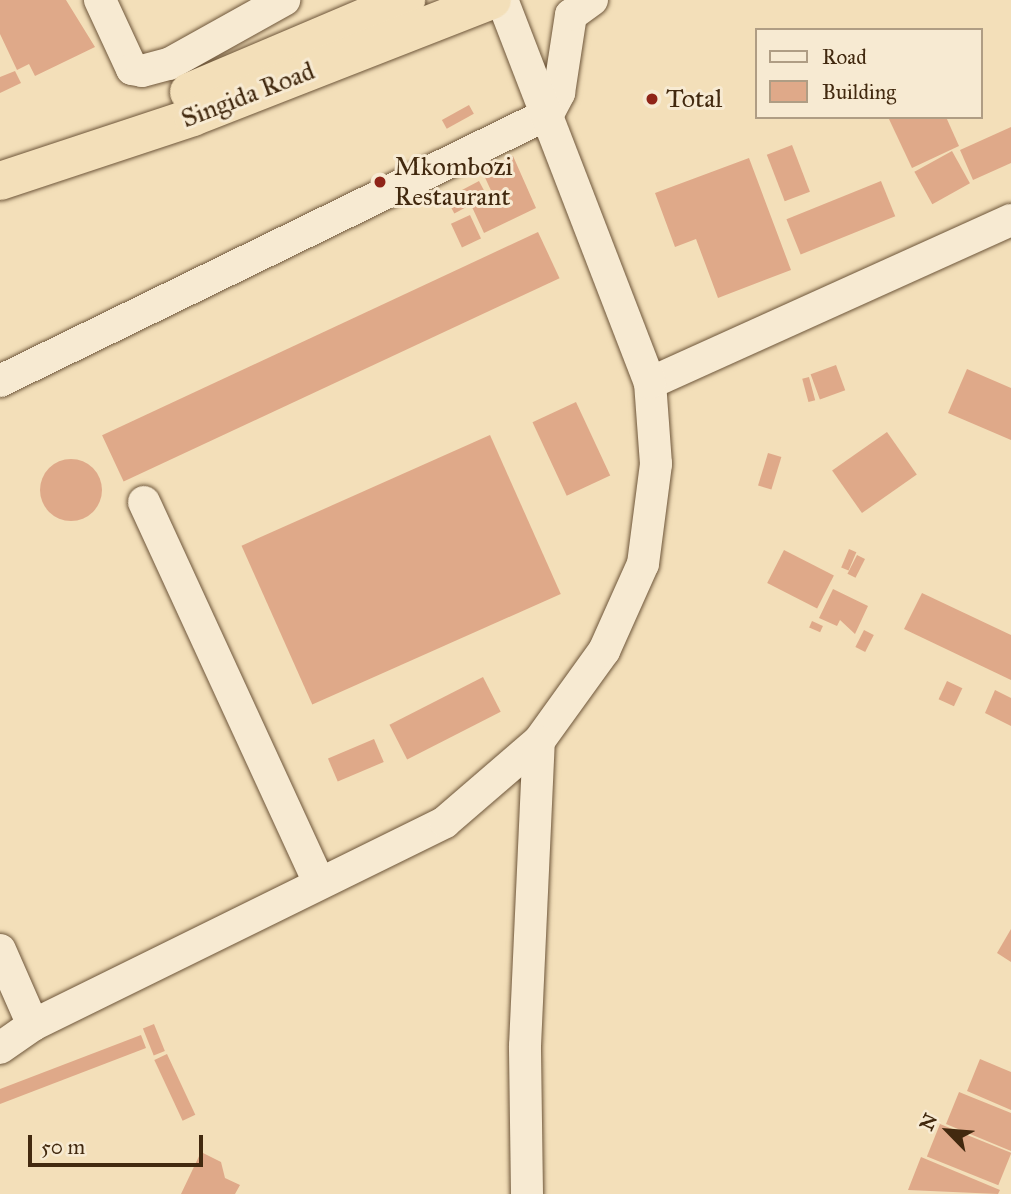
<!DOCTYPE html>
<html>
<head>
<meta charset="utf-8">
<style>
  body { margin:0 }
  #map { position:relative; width:1011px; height:1194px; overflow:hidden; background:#f3dfb9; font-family:"IM FELL Great Primer",serif }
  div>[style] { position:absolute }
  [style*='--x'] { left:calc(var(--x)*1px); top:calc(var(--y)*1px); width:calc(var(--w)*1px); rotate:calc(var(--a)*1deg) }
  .building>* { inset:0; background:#dfa989; transform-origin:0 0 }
  .round { border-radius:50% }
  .roads { filter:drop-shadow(0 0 2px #6e563a) drop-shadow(0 0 2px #6e563a) }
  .minor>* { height:32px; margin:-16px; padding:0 16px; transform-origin:16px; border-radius:16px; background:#f7ead2 }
  .highway>* { height:38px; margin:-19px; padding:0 19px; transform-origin:19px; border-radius:19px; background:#f3dfb9 }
  .dots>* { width:19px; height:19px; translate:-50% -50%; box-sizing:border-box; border:4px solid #f7ead2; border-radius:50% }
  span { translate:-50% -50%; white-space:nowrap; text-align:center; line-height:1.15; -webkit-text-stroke:6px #f7ead2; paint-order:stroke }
  .street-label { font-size:26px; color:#42290f }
  .poi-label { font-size:26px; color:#42290f }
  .left { translate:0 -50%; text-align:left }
  .legend { position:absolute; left:755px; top:28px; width:228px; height:91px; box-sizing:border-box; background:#f7ead2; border:2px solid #af9d84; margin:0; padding:9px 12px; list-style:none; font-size:21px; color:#42290f }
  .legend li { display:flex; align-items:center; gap:14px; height:35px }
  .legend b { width:35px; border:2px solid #af9d84 }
  .north { position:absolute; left:913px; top:1096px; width:70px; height:70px; -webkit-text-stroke:5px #f7ead2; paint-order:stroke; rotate:295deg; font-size:19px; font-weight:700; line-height:28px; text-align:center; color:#42290f }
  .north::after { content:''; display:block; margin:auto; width:24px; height:32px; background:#42290f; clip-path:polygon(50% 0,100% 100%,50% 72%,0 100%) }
  .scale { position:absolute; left:28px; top:1135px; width:175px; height:32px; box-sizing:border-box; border:4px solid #42290f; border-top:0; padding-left:9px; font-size:21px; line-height:24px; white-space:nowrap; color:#42290f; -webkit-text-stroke:5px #f7ead2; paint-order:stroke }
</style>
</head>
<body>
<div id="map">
  <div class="building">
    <div style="clip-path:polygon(0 0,66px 0,95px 47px,35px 76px,29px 64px,17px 70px,0 34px)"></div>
    <div style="clip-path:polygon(15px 71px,21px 83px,0 93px,0 77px)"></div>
    <div style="left:469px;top:105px;width:10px;height:31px;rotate:61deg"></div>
    <div style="clip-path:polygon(888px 117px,946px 117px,959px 146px,912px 168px)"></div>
    <div style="clip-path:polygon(1011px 127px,1011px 163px,973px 180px,960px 150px)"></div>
    <div style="left:792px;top:145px;width:50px;height:27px;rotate:69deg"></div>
    <div style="left:952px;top:151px;width:37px;height:43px;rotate:61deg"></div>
    <div style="clip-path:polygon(513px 156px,536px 208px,484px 233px,472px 207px,494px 197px,482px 171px)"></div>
    <div style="clip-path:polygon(749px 158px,791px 270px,718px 298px,696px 239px,675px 247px,655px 193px)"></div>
    <div style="left:479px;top:181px;width:17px;height:37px;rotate:62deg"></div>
    <div style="left:881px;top:181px;width:38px;height:102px;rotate:68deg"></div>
    <div style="left:470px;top:215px;width:26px;height:21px;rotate:65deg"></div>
    <div style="left:538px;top:232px;width:51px;height:481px;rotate:65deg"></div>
    <div style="left:836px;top:365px;width:27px;height:27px;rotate:70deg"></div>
    <div style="clip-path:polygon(967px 369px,1011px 388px,1011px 440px,948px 413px)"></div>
    <div style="left:809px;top:377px;width:24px;height:7px;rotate:75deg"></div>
    <div style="left:576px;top:402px;width:81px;height:48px;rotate:65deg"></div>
    <div style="left:887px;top:432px;width:52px;height:67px;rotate:55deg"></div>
    <div style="left:490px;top:435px;width:174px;height:272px;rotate:66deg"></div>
    <div style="left:768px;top:453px;width:14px;height:34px;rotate:17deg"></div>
    <div class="round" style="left:40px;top:459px;width:62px;height:62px"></div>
    <div style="left:849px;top:549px;width:8px;height:20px;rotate:23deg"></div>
    <div style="left:784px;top:550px;width:56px;height:37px;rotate:27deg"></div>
    <div style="left:857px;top:555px;width:9px;height:21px;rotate:27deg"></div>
    <div style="clip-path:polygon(833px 589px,868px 606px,855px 634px,840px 620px,837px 626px,819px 618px)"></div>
    <div style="clip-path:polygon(922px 593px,1011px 635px,1011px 680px,904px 629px)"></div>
    <div style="left:812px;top:621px;width:12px;height:7px;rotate:24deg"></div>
    <div style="left:864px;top:630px;width:11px;height:19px;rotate:27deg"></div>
    <div style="left:483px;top:677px;width:39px;height:105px;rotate:63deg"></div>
    <div style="left:947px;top:681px;width:17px;height:20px;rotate:25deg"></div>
    <div style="clip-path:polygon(995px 690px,1011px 698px,1011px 726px,985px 713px)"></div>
    <div style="left:374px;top:739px;width:25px;height:50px;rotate:67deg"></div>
    <div style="clip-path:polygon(1011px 929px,1011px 962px,997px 953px)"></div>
    <div style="left:154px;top:1024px;width:29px;height:12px;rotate:68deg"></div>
    <div style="left:141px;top:1035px;width:14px;height:157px;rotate:69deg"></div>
    <div style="left:167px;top:1054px;width:67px;height:14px;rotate:65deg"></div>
    <div style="clip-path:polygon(980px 1059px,1011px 1072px,1011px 1110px,967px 1091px)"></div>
    <div style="clip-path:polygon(959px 1092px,1011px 1113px,1011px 1151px,946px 1124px)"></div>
    <div style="left:940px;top:1124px;width:77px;height:35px;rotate:22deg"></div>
    <div style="clip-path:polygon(201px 1152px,221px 1162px,225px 1178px,240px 1185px,235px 1194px,181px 1194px)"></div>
    <div style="clip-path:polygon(921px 1157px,1000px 1190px,998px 1194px,908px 1190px)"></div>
  </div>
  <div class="roads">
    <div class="minor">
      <div style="--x:100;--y:0;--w:76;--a:65.1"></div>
      <div style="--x:132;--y:69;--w:10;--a:11"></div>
      <div style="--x:142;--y:71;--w:28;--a:-15"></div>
      <div style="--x:169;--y:64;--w:132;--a:-29.1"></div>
      <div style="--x:0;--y:381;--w:610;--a:-25.98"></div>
      <div style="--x:548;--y:114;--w:24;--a:-62"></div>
      <div style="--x:559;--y:93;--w:79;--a:-81.3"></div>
      <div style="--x:571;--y:15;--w:26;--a:-36"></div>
      <div style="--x:650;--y:383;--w:396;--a:-24.3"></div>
      <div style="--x:144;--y:502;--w:419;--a:65.3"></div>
      <div style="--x:0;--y:950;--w:82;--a:66.3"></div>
      <div style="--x:0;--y:1048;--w:40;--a:-34.9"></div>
      <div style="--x:33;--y:1025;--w:459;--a:-26.2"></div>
      <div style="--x:445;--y:822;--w:124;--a:-40.8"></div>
      <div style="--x:539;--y:741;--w:111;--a:-54.2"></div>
      <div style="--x:604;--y:651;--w:95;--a:-65.9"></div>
      <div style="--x:643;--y:564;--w:101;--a:-82.6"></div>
      <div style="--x:656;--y:464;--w:81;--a:-94.2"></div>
      <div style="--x:650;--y:383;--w:411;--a:-111.1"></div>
      <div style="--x:527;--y:1194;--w:148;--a:-90.8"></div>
      <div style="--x:525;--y:1046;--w:305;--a:-87.4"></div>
    </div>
    <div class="highway">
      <div style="--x:189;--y:92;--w:236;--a:-23"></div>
      <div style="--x:0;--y:181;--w:203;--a:-18.3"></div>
      <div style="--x:193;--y:117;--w:321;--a:-21.4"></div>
    </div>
  </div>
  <div class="dots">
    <div style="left:652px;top:99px;background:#8f2418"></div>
    <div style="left:380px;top:182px;background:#8f2418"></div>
  </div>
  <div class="street-label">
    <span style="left:248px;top:95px;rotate:-21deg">Singida Road</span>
  </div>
  <div class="poi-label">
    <span class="left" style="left:666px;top:99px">Total</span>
    <span class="left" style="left:394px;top:182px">Mkombozi<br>Restaurant</span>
  </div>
  <ul class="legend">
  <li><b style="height:9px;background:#f7ead2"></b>Road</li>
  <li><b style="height:19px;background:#dfa989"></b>Building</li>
  </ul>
  <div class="north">N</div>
  <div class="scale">50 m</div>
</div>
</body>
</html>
